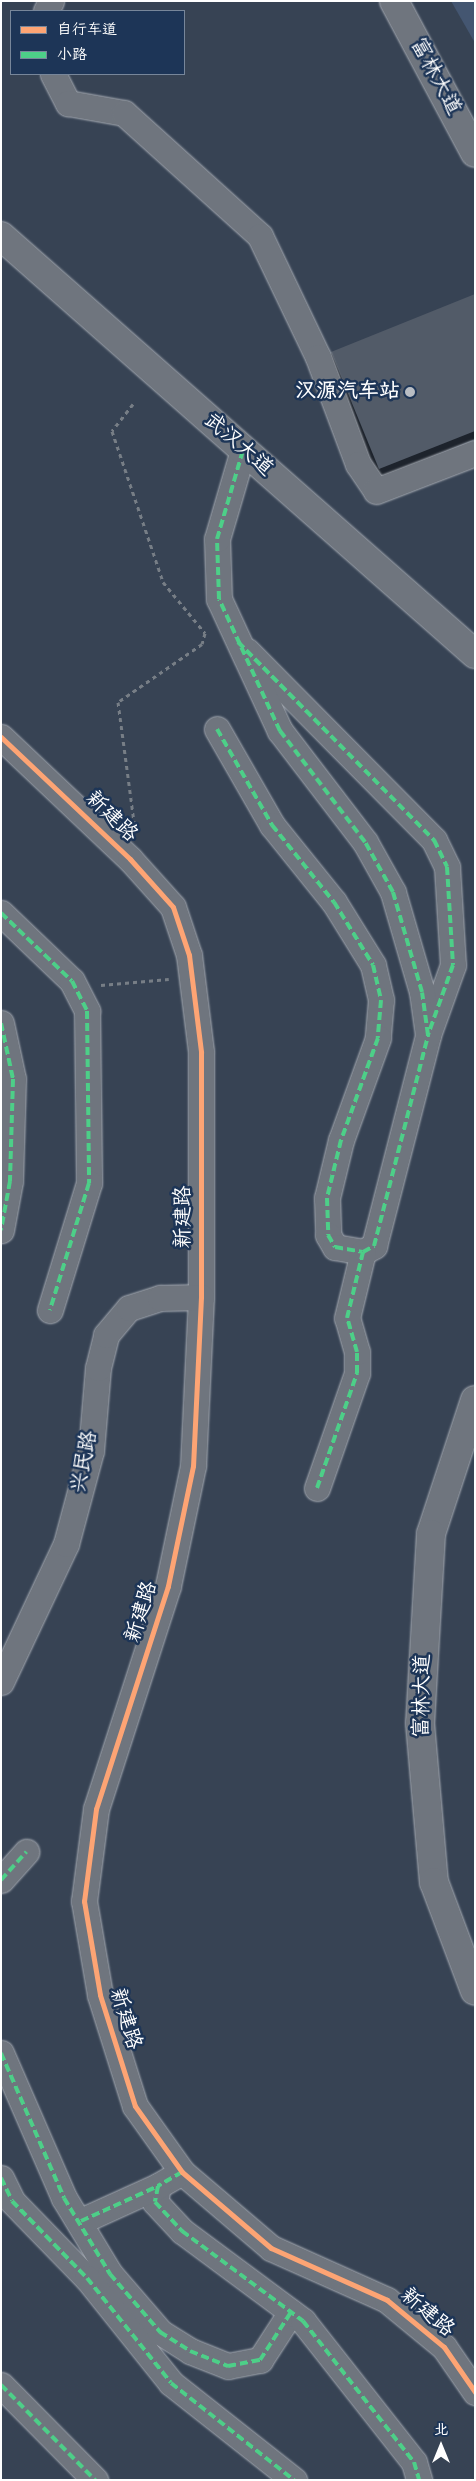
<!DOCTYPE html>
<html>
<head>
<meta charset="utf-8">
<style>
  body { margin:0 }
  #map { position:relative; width:476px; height:2481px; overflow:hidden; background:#374354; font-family:"Indie Flower","LXGW WenKai TC",sans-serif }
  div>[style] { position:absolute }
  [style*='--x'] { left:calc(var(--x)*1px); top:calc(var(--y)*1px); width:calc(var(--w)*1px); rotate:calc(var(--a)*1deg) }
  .green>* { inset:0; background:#445671 }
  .shadow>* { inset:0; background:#0007 }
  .building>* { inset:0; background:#525b68 }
  .path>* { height:3px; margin-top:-1.5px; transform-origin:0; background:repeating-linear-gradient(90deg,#777e86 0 4px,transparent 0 8px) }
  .roads { filter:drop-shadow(0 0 1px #a5aab2) drop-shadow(0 0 1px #a5aab2) }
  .minor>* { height:25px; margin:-12.5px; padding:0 12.5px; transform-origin:12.5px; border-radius:12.5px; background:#6f757e }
  .major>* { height:28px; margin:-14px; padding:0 14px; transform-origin:14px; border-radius:14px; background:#6f757e }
  .quiet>* { height:4px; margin-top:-2px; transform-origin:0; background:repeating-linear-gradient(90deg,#4dcf88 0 8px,transparent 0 12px) }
  .cycleway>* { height:5px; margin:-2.5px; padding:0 2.5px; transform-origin:2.5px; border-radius:2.5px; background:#fda474 }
  .dots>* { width:14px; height:14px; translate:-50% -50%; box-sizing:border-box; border:2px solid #1d3557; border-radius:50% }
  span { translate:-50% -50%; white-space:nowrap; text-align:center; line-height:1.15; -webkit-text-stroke:5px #1d3557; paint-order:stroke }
  .street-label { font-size:21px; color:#fff }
  .poi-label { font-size:21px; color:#fff; font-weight:700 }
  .right { translate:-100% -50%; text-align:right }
  .frame { position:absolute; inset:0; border:2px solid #fff; pointer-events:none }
  .legend { position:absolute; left:10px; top:10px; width:175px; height:65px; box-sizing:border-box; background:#1d3557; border:1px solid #77869a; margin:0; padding:6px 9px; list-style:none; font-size:15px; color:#fff }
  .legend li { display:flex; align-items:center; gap:10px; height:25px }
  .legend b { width:25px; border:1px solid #77869a }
  .north { position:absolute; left:416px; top:2421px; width:50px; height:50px; -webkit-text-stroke:4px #1d3557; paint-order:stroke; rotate:0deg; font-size:14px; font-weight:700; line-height:20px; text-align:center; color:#fff }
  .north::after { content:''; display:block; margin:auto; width:18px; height:22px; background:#fff; clip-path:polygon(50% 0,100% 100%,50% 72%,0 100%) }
</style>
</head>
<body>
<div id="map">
  <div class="green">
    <div style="clip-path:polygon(451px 1px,475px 1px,475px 43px)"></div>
  </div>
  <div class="shadow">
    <div style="clip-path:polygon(475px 296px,475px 439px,363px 485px,316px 369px,332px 353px)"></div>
  </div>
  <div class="building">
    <div style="clip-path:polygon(475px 294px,475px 431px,379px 469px,331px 352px)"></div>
  </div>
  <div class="path">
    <div style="--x:133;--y:404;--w:34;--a:128"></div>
    <div style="--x:112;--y:431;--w:159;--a:71.3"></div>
    <div style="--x:163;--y:582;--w:66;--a:50.5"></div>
    <div style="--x:205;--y:633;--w:11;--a:105"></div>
    <div style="--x:202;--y:644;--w:102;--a:145.4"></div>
    <div style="--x:118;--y:702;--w:129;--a:82.4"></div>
    <div style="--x:101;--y:985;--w:68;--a:-5"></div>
  </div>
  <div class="roads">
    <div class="minor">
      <div style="--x:46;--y:11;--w:11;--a:-63"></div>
      <div style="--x:53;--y:74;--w:33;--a:63"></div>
      <div style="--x:68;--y:103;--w:57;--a:10.1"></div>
      <div style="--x:124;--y:113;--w:183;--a:42.1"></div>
      <div style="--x:260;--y:236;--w:134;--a:64.4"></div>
      <div style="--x:318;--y:357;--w:114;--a:69.5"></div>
      <div style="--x:358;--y:464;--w:32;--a:56"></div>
      <div style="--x:376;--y:491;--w:106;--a:-21"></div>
      <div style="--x:247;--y:651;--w:266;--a:45.3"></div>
      <div style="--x:434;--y:840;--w:30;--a:64"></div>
      <div style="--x:447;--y:867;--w:98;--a:86.5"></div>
      <div style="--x:453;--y:965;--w:74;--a:109.7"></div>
      <div style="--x:217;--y:729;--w:111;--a:60.2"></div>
      <div style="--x:272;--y:825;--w:99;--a:51.2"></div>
      <div style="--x:334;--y:902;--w:74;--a:58.2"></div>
      <div style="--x:373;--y:965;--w:36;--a:77"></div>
      <div style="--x:381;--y:1000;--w:38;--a:95"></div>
      <div style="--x:378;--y:1038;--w:109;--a:109.9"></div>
      <div style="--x:341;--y:1140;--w:60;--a:103.6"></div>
      <div style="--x:327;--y:1198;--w:37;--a:88"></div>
      <div style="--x:328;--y:1235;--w:14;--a:60"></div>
      <div style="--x:335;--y:1247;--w:28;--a:10"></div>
      <div style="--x:363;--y:1252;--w:13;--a:-29"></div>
      <div style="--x:374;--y:1246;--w:218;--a:-75.6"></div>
      <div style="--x:428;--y:1035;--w:43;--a:-97.9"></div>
      <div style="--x:422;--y:992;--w:104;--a:-106.2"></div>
      <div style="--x:393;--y:892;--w:57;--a:-119.2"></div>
      <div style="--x:365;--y:842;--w:140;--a:-127.4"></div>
      <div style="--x:280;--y:731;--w:145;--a:-114.8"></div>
      <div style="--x:219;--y:599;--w:60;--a:-91.9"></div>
      <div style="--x:217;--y:539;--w:93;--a:-73.7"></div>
      <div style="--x:1;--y:737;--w:178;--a:43.4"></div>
      <div style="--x:130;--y:859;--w:64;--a:48.1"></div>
      <div style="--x:173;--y:907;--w:51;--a:71.6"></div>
      <div style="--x:189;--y:955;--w:98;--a:82.9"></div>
      <div style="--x:201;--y:1052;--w:245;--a:90"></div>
      <div style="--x:201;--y:1297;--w:169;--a:92.7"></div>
      <div style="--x:193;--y:1466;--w:123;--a:101.8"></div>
      <div style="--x:168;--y:1586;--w:234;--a:107.9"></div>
      <div style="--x:96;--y:1809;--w:93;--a:97.4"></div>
      <div style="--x:84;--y:1901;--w:95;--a:80.3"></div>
      <div style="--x:100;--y:1995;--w:116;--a:72.5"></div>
      <div style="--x:135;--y:2106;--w:81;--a:54.5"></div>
      <div style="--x:182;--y:2172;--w:117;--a:40.5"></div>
      <div style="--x:271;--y:2248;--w:127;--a:24.1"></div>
      <div style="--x:387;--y:2300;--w:74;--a:39.5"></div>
      <div style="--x:444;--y:2347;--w:55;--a:55.4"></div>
      <div style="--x:1;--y:913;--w:98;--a:43.8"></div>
      <div style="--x:72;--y:981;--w:34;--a:63"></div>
      <div style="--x:87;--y:1011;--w:172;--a:89.3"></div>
      <div style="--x:89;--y:1183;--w:133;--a:107.1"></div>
      <div style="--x:1;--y:1023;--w:57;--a:77.9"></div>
      <div style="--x:13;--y:1079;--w:102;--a:91.7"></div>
      <div style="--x:10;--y:1181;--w:50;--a:100.4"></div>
      <div style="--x:317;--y:1488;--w:122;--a:-70.8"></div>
      <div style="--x:357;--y:1373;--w:21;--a:-90"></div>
      <div style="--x:357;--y:1352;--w:35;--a:-106"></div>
      <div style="--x:347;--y:1318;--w:68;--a:-76.4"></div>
      <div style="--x:1;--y:1682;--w:153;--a:-64.8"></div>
      <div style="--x:66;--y:1544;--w:96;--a:-75"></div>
      <div style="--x:91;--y:1451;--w:83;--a:-85.2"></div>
      <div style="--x:98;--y:1368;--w:34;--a:-76"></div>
      <div style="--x:106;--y:1335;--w:35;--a:-50"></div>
      <div style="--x:129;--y:1308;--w:33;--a:-18"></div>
      <div style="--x:160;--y:1298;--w:41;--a:-1.4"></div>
      <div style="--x:1;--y:1880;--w:38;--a:-48"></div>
      <div style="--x:1;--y:2053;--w:158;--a:66.5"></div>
      <div style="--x:64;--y:2198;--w:89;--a:58.8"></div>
      <div style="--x:110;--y:2274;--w:77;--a:49.2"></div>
      <div style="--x:160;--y:2332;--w:36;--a:32"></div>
      <div style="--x:190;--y:2351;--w:41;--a:21.5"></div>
      <div style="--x:228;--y:2366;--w:33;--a:-11"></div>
      <div style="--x:260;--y:2360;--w:57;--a:-57.1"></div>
      <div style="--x:182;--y:2172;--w:28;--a:150"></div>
      <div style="--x:158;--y:2186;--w:16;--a:101"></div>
      <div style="--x:155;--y:2202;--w:40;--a:47"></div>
      <div style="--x:182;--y:2231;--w:151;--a:36.6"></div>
      <div style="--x:303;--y:2321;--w:179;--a:51.8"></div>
      <div style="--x:414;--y:2462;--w:19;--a:74"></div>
      <div style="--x:1;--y:2178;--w:25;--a:64"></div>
      <div style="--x:12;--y:2201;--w:107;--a:45.8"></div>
      <div style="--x:87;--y:2278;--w:134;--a:51.3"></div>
      <div style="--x:171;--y:2383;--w:157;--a:38.3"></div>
      <div style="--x:81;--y:2221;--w:85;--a:-24.4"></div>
      <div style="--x:1;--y:2385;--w:134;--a:45.3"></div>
    </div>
    <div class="major">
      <div style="--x:394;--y:1;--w:172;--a:61.9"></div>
      <div style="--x:1;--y:236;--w:632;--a:41.41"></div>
      <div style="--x:475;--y:1400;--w:141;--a:108.2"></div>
      <div style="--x:431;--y:1534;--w:189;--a:93.3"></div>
      <div style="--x:420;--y:1723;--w:160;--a:85"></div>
      <div style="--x:434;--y:1882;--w:116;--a:69.4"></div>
    </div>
  </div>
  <div class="quiet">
    <div style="--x:238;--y:642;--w:279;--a:45.3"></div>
    <div style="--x:434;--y:840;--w:30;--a:64"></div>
    <div style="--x:447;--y:867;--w:98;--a:86.5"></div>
    <div style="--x:453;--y:965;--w:74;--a:109.7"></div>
    <div style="--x:217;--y:729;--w:111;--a:60.2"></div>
    <div style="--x:272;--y:825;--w:99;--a:51.2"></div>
    <div style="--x:334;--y:902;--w:74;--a:58.2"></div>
    <div style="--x:373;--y:965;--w:36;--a:77"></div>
    <div style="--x:381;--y:1000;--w:38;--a:95"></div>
    <div style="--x:378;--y:1038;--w:109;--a:109.9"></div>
    <div style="--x:341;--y:1140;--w:60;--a:103.6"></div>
    <div style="--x:327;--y:1198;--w:37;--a:88"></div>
    <div style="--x:328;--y:1235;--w:14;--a:60"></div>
    <div style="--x:335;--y:1247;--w:28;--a:10"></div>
    <div style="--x:363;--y:1252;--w:13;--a:-29"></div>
    <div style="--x:374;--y:1246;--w:218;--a:-75.6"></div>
    <div style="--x:428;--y:1035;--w:43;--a:-97.9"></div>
    <div style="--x:422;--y:992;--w:104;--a:-106.2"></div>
    <div style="--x:393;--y:892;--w:57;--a:-119.2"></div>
    <div style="--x:365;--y:842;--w:140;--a:-127.4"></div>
    <div style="--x:280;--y:731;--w:145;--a:-114.8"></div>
    <div style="--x:219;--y:599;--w:60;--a:-91.9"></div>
    <div style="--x:217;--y:539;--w:93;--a:-73.7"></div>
    <div style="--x:1;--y:913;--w:98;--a:43.8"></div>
    <div style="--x:72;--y:981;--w:34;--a:63"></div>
    <div style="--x:87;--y:1011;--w:172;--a:89.3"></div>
    <div style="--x:89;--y:1183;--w:133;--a:107.1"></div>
    <div style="--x:1;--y:1023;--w:57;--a:77.9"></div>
    <div style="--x:13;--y:1079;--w:102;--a:91.7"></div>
    <div style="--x:10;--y:1181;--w:50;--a:100.4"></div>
    <div style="--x:317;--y:1488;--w:122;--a:-70.8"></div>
    <div style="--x:357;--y:1373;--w:21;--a:-90"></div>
    <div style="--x:357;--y:1352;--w:35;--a:-106"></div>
    <div style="--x:347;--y:1318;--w:68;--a:-76.4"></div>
    <div style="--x:1;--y:1880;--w:38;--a:-48"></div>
    <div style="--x:1;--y:2053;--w:158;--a:66.5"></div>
    <div style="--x:64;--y:2198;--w:89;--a:58.8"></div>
    <div style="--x:110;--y:2274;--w:77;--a:49.2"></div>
    <div style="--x:160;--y:2332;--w:36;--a:32"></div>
    <div style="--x:190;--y:2351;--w:41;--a:21.5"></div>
    <div style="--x:228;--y:2366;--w:33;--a:-11"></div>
    <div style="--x:260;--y:2360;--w:57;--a:-57.1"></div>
    <div style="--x:182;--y:2172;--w:28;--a:150"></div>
    <div style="--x:158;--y:2186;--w:16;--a:101"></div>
    <div style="--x:155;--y:2202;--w:40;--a:47"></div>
    <div style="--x:182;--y:2231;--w:151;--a:36.6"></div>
    <div style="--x:303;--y:2321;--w:179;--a:51.8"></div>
    <div style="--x:414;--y:2462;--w:19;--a:74"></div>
    <div style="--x:1;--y:2178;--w:25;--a:64"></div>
    <div style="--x:12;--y:2201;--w:107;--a:45.8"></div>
    <div style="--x:87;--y:2278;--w:134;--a:51.3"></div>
    <div style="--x:171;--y:2383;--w:157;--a:38.3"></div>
    <div style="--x:81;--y:2221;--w:85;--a:-24.4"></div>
    <div style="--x:1;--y:2385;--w:134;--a:45.3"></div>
  </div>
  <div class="cycleway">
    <div style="--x:1;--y:737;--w:178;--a:43.4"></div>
    <div style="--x:130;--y:859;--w:64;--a:48.1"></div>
    <div style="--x:173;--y:907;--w:51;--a:71.6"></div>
    <div style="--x:189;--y:955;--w:98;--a:82.9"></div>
    <div style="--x:201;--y:1052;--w:245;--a:90"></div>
    <div style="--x:201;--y:1297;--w:169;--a:92.7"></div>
    <div style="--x:193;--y:1466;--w:123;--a:101.8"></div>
    <div style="--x:168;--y:1586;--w:234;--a:107.9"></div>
    <div style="--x:96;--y:1809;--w:93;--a:97.4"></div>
    <div style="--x:84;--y:1901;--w:95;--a:80.3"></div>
    <div style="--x:100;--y:1995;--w:116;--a:72.5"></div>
    <div style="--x:135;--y:2106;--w:81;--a:54.5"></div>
    <div style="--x:182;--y:2172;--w:117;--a:40.5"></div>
    <div style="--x:271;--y:2248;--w:127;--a:24.1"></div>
    <div style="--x:387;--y:2300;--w:74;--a:39.5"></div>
    <div style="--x:444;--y:2347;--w:55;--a:55.4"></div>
  </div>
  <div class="dots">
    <div style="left:410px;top:392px;background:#b9bdc3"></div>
  </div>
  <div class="street-label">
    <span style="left:435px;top:77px;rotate:62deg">富林大道</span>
    <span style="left:238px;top:445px;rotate:41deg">武汉大道</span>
    <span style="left:111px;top:817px;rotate:44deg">新建路</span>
    <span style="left:184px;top:1217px;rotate:-90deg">新建路</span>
    <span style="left:85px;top:1462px;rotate:-79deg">兴民路</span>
    <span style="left:142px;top:1612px;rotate:-73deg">新建路</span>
    <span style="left:423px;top:1696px;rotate:-89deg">富林大道</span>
    <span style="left:125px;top:2019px;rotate:73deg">新建路</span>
    <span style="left:427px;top:2313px;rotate:40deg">新建路</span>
  </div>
  <div class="poi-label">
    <span class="right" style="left:400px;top:392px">汉源汽车站</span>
  </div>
  <div class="frame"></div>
  <ul class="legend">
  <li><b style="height:6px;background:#fda474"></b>自行车道</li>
  <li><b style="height:6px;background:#4dcf88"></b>小路</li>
  </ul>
  <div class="north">北</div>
</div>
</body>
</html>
